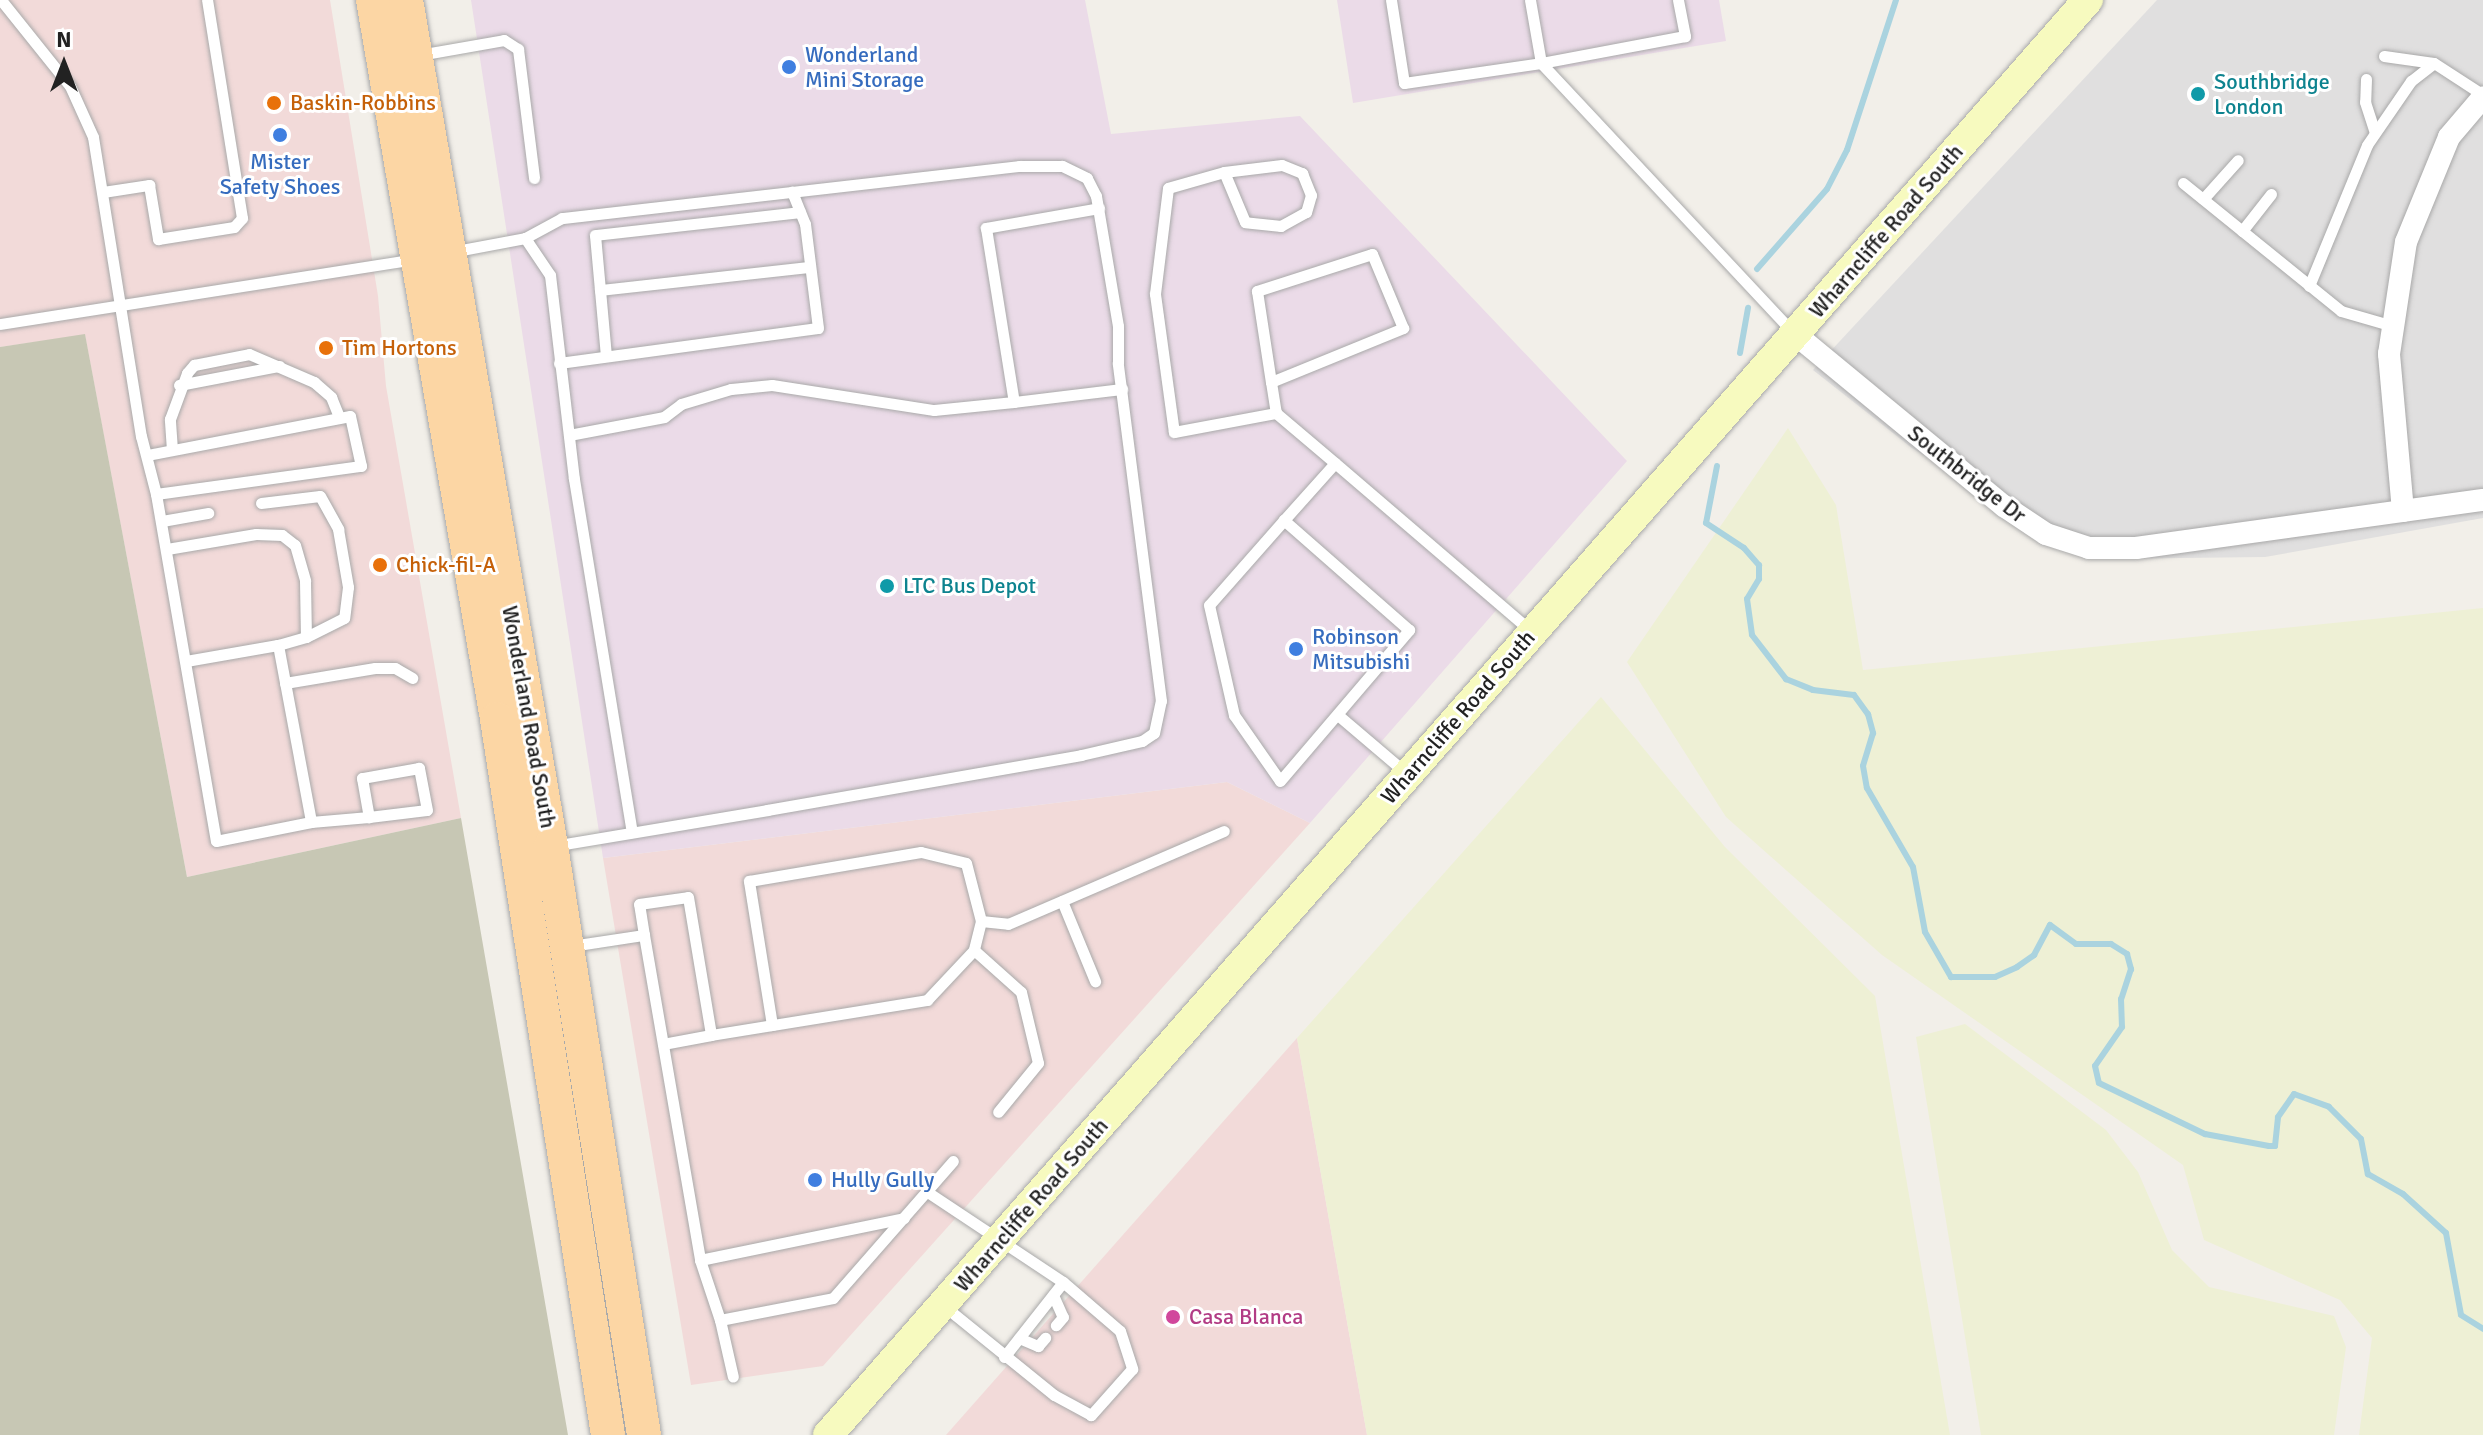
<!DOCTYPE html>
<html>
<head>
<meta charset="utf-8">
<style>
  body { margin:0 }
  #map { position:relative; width:2483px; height:1435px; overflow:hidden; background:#f2efe9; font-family:Signika,sans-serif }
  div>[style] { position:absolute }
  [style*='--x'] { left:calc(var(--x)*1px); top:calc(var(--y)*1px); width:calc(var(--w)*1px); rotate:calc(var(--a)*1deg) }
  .residential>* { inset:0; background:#e0dfdf }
  .commercial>* { inset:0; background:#f2dad9 }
  .industrial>* { inset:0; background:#ebdbe8 }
  .construction>* { inset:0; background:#c7c7b4 }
  .farmland>* { inset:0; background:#eef0d5 }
  .stream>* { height:6px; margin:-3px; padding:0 3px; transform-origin:3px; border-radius:3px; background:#aad3df }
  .roads { filter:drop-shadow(0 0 2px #a9a9a9) drop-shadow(0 0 2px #a9a9a9) }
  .service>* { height:11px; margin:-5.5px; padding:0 5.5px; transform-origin:5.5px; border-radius:5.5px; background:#fff }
  .minor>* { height:22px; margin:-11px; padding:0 11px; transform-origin:11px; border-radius:11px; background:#fff }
  .secondary>* { height:30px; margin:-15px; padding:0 15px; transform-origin:15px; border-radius:15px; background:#f7fabf }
  .primary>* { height:34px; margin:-17px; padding:0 17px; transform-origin:17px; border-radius:17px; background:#fcd6a4 }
  .dots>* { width:22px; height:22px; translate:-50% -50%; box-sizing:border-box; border:4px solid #fff; border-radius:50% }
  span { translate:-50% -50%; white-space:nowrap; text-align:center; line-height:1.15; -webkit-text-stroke:6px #fff; paint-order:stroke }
  .shop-label { font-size:22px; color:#366cbe }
  .left { translate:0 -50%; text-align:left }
  .culture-label { font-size:22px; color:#0d838f }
  .food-label { font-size:22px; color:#c56008 }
  .street-label { font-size:22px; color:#222 }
  .hotel-label { font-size:22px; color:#b23c85 }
  .north { position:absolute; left:24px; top:24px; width:80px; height:80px; -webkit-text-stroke:6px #fff; paint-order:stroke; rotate:0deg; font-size:22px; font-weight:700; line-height:32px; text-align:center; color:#222 }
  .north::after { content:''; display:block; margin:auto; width:28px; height:36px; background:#222; clip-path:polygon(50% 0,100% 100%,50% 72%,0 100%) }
</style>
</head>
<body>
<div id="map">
  <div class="residential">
    <div style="clip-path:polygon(2157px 0,2483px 0,2483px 518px,2265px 557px,2095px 559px,1912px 448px,1813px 370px)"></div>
  </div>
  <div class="commercial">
    <div style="clip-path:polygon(0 0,330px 0,378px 296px,386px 386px,461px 818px,187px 877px,85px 335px,0 347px)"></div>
    <div style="clip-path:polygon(1227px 782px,1310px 823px,823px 1366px,691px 1385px,603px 858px)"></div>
    <div style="clip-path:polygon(1297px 1038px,1367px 1435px,946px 1435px)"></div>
  </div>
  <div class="industrial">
    <div style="clip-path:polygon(471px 0,1085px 0,1111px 134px,1300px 116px,1627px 461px,1310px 823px,1227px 782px,603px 858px)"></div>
    <div style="clip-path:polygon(1337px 0,1719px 0,1726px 41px,1353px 103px)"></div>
  </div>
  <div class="construction">
    <div style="clip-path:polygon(85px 334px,187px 877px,461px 818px,568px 1435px,0 1435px,0 347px)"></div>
  </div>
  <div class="farmland">
    <div style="clip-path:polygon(1788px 428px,1836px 505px,1863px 670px,2483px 608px,2483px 1435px,2359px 1435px,2372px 1338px,2340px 1300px,2204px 1240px,2183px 1165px,1882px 955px,1726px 817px,1627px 662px)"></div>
    <div style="clip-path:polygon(1601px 697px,1725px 847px,1875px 996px,1950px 1435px,1367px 1435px,1297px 1038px)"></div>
    <div style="clip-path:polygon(1965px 1024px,2106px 1130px,2138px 1172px,2172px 1250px,2209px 1287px,2334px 1316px,2346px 1347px,2334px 1435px,1981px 1435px,1916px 1037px)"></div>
  </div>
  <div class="stream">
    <div style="--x:1757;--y:269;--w:106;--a:-48.8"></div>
    <div style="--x:1827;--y:189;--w:44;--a:-62.9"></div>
    <div style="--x:1847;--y:150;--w:158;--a:-71.9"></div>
    <div style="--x:1740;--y:353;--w:46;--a:-79.9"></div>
    <div style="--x:1717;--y:466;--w:58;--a:100.9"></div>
    <div style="--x:1706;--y:523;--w:45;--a:33.3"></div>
    <div style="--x:1744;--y:548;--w:23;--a:49"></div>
    <div style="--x:1759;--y:565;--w:14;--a:90"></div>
    <div style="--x:1759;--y:579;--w:23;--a:121"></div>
    <div style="--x:1747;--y:599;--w:36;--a:82"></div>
    <div style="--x:1752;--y:635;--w:56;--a:52.3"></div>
    <div style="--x:1786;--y:679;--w:29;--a:22"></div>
    <div style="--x:1813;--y:690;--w:41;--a:7"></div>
    <div style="--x:1854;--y:695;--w:24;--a:54"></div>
    <div style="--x:1868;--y:714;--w:20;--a:75"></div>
    <div style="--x:1873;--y:733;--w:34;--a:107"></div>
    <div style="--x:1863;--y:766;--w:22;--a:80"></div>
    <div style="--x:1867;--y:788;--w:91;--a:59.8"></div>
    <div style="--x:1913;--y:867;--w:66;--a:79.5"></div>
    <div style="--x:1925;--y:932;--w:52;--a:60"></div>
    <div style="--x:1951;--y:977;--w:44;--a:0"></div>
    <div style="--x:1995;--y:977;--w:24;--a:-24"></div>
    <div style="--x:2017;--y:967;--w:21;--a:-35"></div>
    <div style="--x:2034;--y:955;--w:34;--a:-62"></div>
    <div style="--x:2050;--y:925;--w:32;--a:36"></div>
    <div style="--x:2076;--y:944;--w:35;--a:0"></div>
    <div style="--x:2111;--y:944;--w:19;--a:32"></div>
    <div style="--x:2127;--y:954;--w:16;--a:75"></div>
    <div style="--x:2131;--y:969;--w:32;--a:108"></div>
    <div style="--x:2121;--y:999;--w:28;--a:88"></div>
    <div style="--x:2122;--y:1027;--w:47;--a:124.7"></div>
    <div style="--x:2095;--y:1066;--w:17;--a:77"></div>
    <div style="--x:2099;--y:1083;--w:118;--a:25.7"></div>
    <div style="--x:2205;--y:1134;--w:65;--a:10.6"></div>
    <div style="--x:2269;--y:1146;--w:6;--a:0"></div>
    <div style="--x:2275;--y:1146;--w:29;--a:-84"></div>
    <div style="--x:2278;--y:1117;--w:28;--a:-55"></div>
    <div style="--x:2294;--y:1094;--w:37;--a:20"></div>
    <div style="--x:2329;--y:1107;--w:45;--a:45"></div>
    <div style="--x:2361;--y:1139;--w:36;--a:79"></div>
    <div style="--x:2368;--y:1174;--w:40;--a:29.7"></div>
    <div style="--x:2403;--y:1194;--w:58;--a:42.2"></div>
    <div style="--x:2446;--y:1233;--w:83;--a:79.6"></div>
    <div style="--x:2461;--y:1315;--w:26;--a:32"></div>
  </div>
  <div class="roads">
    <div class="service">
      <div style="--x:1;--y:0;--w:110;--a:51.3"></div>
      <div style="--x:70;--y:86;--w:56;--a:65.7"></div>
      <div style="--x:93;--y:137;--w:303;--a:80.9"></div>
      <div style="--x:141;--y:436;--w:60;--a:75.5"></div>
      <div style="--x:156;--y:494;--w:207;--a:-7.8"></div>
      <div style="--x:361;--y:466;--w:51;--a:-102.4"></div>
      <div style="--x:350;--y:416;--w:207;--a:169.1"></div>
      <div style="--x:1391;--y:0;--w:84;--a:81.1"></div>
      <div style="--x:1404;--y:83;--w:138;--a:-8.3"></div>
      <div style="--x:1541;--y:63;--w:64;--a:-99.9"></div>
      <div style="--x:1678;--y:0;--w:37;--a:79"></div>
      <div style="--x:1685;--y:36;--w:147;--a:169.4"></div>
      <div style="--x:1541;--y:63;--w:370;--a:46.9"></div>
      <div style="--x:419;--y:55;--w:86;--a:-10"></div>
      <div style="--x:504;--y:40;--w:17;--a:33"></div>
      <div style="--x:518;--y:49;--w:130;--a:82.9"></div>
      <div style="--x:2384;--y:56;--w:50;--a:8"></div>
      <div style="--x:2366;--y:79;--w:23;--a:92"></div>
      <div style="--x:2365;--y:102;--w:32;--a:72"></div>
      <div style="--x:1224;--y:172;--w:58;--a:-6.9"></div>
      <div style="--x:1282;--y:165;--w:22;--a:22"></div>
      <div style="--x:1302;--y:173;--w:24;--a:68"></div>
      <div style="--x:1311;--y:195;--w:18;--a:106"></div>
      <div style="--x:1306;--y:212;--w:29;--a:151"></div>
      <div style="--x:1281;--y:226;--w:36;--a:-174"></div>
      <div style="--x:1245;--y:222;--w:54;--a:-112.8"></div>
      <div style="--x:1224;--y:172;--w:58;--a:164.1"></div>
      <div style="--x:1168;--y:188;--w:107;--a:97"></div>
      <div style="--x:1155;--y:294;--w:139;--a:82.2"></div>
      <div style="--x:1174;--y:432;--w:104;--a:-10.6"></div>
      <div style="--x:2183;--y:183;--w:203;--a:39"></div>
      <div style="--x:2341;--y:311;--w:54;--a:16.1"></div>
      <div style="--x:103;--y:192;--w:47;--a:-8.7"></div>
      <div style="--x:149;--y:185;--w:55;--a:80.5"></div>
      <div style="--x:158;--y:239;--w:77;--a:-9"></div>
      <div style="--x:234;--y:227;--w:12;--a:-48"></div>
      <div style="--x:242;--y:218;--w:221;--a:-99.1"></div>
      <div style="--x:2203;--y:199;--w:52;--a:-48.1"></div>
      <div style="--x:1099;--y:208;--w:115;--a:170"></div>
      <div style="--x:986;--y:228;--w:176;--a:80.9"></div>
      <div style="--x:1014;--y:402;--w:109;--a:-6.9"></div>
      <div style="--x:2242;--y:231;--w:47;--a:-51.9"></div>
      <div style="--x:451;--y:252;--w:75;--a:-10.7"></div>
      <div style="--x:2309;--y:286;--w:152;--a:-67.6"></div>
      <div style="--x:2367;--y:145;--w:78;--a:-55.5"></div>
      <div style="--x:2411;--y:81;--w:29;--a:-38"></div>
      <div style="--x:2434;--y:63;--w:59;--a:33.1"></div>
      <div style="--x:600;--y:290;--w:211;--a:-6.3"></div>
      <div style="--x:0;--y:324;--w:419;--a:-8.9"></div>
      <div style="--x:606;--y:356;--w:121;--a:-95.2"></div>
      <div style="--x:595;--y:235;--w:206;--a:-6.4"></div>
      <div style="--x:559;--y:363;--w:261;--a:-7.7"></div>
      <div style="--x:818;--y:328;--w:105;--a:-97.1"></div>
      <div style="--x:805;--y:224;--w:35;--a:-112"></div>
      <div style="--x:1271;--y:382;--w:143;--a:-22.2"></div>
      <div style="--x:1403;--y:328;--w:80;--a:-112.7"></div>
      <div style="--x:1372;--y:254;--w:121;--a:162.2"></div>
      <div style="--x:1257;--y:291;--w:92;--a:81.3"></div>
      <div style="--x:1271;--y:382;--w:31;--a:81"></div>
      <div style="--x:1276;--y:413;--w:77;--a:40.3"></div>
      <div style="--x:179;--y:385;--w:102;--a:-10.8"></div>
      <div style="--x:569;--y:435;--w:97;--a:-10.7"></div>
      <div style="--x:664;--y:417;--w:21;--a:-37"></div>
      <div style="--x:681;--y:404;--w:52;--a:-16.7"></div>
      <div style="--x:731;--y:389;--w:41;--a:-5.6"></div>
      <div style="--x:772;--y:385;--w:164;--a:8.8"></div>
      <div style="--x:934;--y:410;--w:80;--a:-5.7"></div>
      <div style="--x:172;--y:450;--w:31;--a:-94"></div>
      <div style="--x:170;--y:419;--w:49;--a:-69.7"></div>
      <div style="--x:187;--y:373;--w:11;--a:-49"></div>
      <div style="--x:194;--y:365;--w:56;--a:-11.3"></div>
      <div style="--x:249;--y:354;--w:71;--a:23.3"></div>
      <div style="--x:314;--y:382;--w:23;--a:41"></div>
      <div style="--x:331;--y:397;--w:22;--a:68"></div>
      <div style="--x:156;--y:494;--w:352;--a:80.2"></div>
      <div style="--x:216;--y:841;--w:97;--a:-11.3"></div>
      <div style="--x:311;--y:822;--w:58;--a:-4.9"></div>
      <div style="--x:369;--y:817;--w:58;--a:-6.9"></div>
      <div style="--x:427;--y:810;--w:43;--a:-100.8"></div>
      <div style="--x:419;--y:768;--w:58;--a:170"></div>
      <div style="--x:362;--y:778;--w:40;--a:80"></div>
      <div style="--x:261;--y:503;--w:59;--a:-6.8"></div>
      <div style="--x:320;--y:496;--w:38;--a:61"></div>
      <div style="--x:338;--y:529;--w:59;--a:80.2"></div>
      <div style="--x:348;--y:587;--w:31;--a:97"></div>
      <div style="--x:344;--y:618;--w:42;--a:153.4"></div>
      <div style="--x:1284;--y:520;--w:113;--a:131.4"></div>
      <div style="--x:1209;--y:605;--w:113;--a:77.2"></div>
      <div style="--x:1234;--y:715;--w:80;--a:55.1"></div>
      <div style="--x:1280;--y:781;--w:199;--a:-49.5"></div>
      <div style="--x:1409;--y:630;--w:167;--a:-138.7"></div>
      <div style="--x:1284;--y:520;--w:76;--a:-48.2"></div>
      <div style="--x:1335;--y:463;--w:260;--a:40.6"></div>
      <div style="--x:162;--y:521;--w:47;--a:-9.9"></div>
      <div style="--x:167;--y:549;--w:90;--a:-9.6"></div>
      <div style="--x:256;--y:534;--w:26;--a:2"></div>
      <div style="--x:282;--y:535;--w:16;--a:38"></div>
      <div style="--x:295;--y:545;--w:37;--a:74"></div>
      <div style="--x:305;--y:581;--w:56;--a:89"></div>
      <div style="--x:306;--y:637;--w:29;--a:164"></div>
      <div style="--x:278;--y:645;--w:180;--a:79.4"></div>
      <div style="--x:186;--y:661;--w:93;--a:-9.9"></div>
      <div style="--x:285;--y:683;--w:91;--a:-9.5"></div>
      <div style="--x:375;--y:668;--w:20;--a:0"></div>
      <div style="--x:395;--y:668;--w:20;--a:30"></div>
      <div style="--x:1339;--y:716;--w:88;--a:40.4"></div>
      <div style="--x:553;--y:846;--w:217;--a:-9.5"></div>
      <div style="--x:767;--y:810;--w:319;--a:-9.9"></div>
      <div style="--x:1081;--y:755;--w:63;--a:-12.9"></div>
      <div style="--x:1142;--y:741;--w:14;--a:-34"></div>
      <div style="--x:1154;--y:733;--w:33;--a:-78"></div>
      <div style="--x:1161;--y:701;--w:341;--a:-97.3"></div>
      <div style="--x:1118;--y:363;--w:37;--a:-90"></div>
      <div style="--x:1118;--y:326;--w:132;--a:-99.6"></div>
      <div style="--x:1096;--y:196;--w:20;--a:-117"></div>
      <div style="--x:1087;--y:178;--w:28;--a:-154"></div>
      <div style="--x:1062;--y:166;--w:43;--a:180"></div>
      <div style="--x:1019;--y:166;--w:460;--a:173.5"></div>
      <div style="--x:562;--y:218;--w:42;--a:151.6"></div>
      <div style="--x:525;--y:238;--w:45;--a:56"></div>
      <div style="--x:550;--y:275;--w:205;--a:83.3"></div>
      <div style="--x:574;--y:479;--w:358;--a:80.7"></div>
      <div style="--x:1062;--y:901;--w:87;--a:67.6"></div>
      <div style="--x:981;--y:921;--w:27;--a:6"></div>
      <div style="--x:1008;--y:924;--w:235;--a:-23.3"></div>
      <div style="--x:644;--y:935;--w:31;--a:-99"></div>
      <div style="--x:639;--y:904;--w:49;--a:-8.1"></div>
      <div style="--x:688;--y:897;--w:140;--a:80.5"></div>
      <div style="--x:711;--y:1035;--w:219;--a:-9.2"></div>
      <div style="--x:927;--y:1000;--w:69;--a:-46.8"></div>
      <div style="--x:974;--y:950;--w:63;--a:41.8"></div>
      <div style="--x:1021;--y:992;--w:73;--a:76.5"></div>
      <div style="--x:1038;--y:1063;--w:63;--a:129.2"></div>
      <div style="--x:571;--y:946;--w:74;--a:-8.6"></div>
      <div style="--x:644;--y:935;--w:330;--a:80.2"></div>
      <div style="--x:700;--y:1260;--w:63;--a:71.6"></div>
      <div style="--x:720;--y:1320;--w:115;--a:-11"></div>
      <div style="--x:833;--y:1298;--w:182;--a:-48.8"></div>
      <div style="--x:772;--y:1025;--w:146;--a:-99.1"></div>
      <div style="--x:749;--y:881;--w:174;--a:-9.6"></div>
      <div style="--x:921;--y:852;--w:46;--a:13.7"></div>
      <div style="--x:966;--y:863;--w:60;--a:75.5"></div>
      <div style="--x:981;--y:921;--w:30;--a:104"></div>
      <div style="--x:663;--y:1044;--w:49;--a:-10.6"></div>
      <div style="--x:929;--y:1193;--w:161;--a:33.6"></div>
      <div style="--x:1063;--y:1282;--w:75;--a:40.7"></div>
      <div style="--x:1120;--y:1331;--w:40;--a:72"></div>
      <div style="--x:1132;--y:1369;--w:62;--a:131.7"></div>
      <div style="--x:1091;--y:1415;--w:42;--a:-151.6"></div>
      <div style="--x:1054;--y:1395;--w:143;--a:-141"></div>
      <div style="--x:700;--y:1260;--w:208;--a:-11.6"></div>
      <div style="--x:1053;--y:1295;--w:24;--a:66"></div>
      <div style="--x:1063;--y:1317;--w:11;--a:131"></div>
      <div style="--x:720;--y:1320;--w:58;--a:77.2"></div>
      <div style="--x:1019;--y:1338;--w:21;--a:23"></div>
      <div style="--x:1038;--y:1346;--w:11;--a:-49"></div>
      <div style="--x:1004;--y:1357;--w:95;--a:-51.8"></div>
    </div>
    <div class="minor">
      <div style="--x:1795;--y:334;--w:271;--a:39.5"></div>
      <div style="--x:2004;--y:506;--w:50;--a:33.7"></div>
      <div style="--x:2046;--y:534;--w:45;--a:18"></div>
      <div style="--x:2089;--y:548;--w:47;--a:0"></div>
      <div style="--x:2136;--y:548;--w:350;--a:-7.9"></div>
      <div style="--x:2403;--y:511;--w:158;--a:-95.1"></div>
      <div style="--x:2389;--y:354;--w:113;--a:-81.4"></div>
      <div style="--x:2406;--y:242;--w:113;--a:-67.7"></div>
      <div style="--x:2449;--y:137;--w:52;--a:-49.6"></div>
    </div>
    <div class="secondary">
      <div style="--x:828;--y:1435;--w:1910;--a:-48.72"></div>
    </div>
    <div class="primary">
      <div style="--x:373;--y:0;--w:730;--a:80.21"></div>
      <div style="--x:497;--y:719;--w:725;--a:81.19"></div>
      <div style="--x:406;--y:0;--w:858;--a:80.27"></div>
      <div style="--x:551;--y:846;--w:596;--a:81.03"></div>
    </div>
  </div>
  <div class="dots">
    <div style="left:789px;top:67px;background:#3f7fe0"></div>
    <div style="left:2198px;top:94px;background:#0f9aa8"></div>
    <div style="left:274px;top:103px;background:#e8710a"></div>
    <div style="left:280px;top:135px;background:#3f7fe0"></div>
    <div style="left:326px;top:348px;background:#e8710a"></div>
    <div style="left:380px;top:565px;background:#e8710a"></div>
    <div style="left:887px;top:586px;background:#0f9aa8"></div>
    <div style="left:1296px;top:649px;background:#3f7fe0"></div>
    <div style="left:815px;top:1180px;background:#3f7fe0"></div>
    <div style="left:1173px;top:1317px;background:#d1479c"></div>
  </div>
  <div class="shop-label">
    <span class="left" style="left:805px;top:67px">Wonderland<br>Mini Storage</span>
    <span style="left:280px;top:174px">Mister<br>Safety Shoes</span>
    <span class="left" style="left:1312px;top:649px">Robinson<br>Mitsubishi</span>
    <span class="left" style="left:831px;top:1180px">Hully Gully</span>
  </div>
  <div class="culture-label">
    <span class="left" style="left:2214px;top:94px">Southbridge<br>London</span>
    <span class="left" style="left:903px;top:586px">LTC Bus Depot</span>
  </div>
  <div class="food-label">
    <span class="left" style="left:290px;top:103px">Baskin-Robbins</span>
    <span class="left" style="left:342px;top:348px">Tim Hortons</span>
    <span class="left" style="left:396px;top:565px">Chick-fil-A</span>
  </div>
  <div class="street-label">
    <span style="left:1886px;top:231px;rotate:-49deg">Wharncliffe Road South</span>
    <span style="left:1967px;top:474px;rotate:38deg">Southbridge Dr</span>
    <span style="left:529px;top:717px;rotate:80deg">Wonderland Road South</span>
    <span style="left:1458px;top:717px;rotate:-49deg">Wharncliffe Road South</span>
    <span style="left:1031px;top:1205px;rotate:-49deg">Wharncliffe Road South</span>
  </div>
  <div class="hotel-label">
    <span class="left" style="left:1189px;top:1317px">Casa Blanca</span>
  </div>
  <div class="north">N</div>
</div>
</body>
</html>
